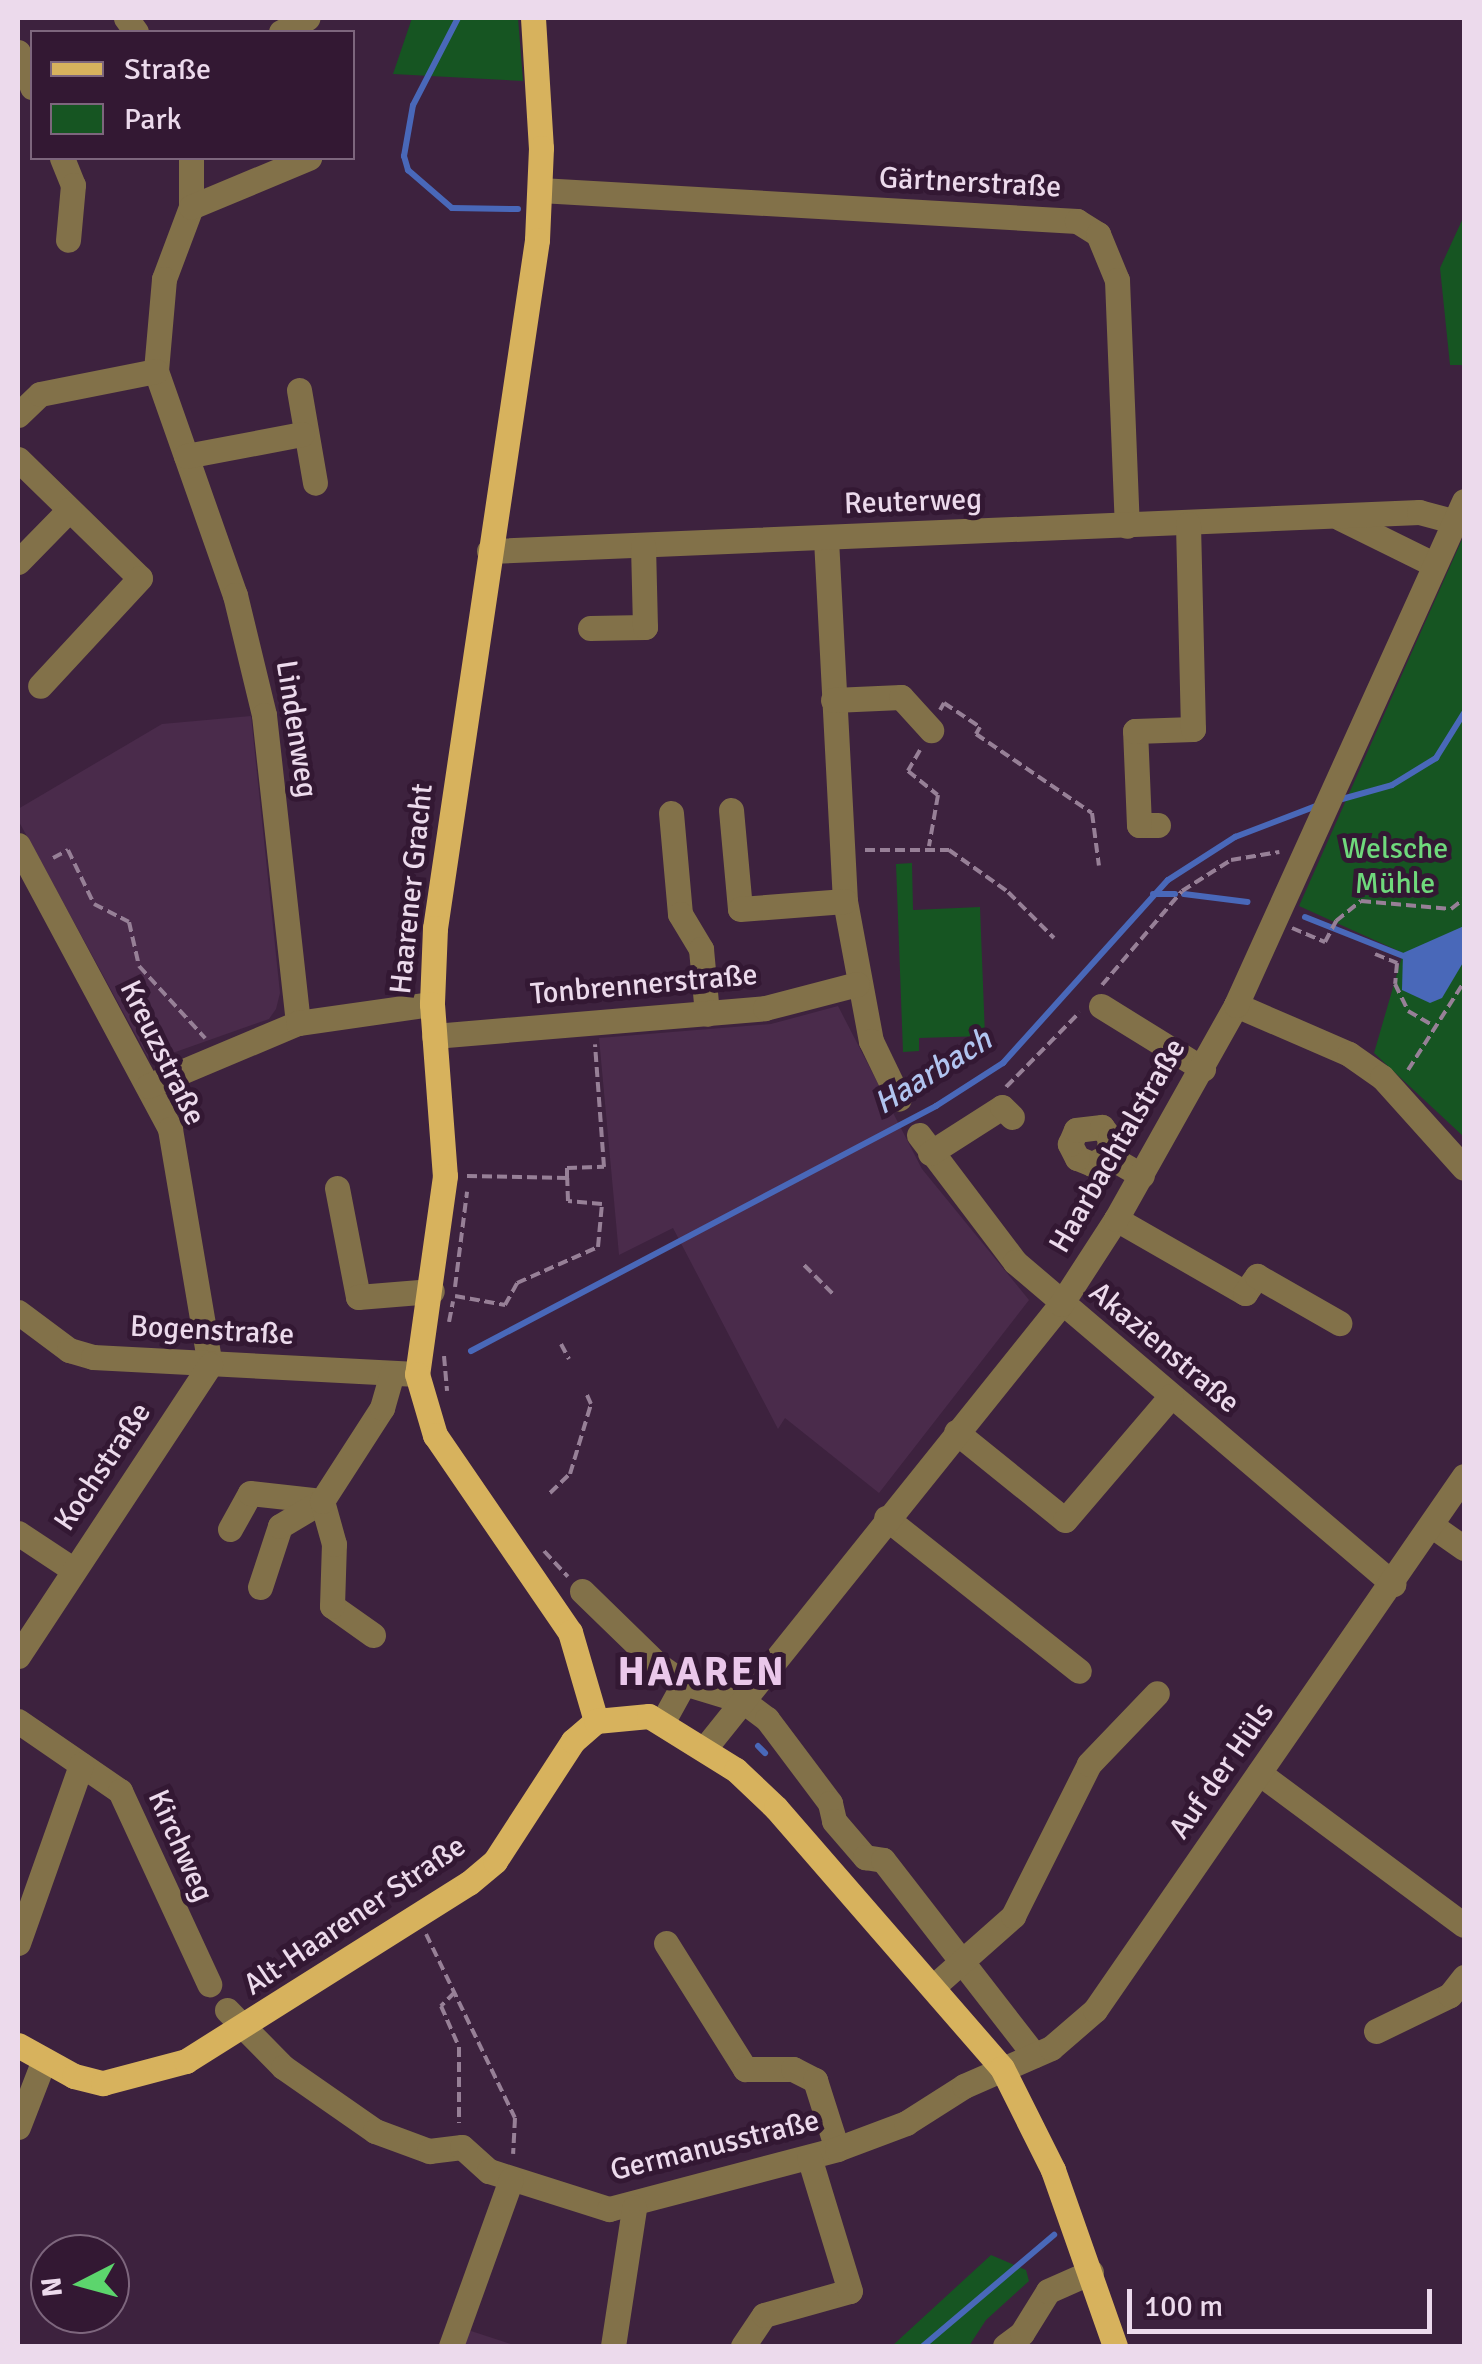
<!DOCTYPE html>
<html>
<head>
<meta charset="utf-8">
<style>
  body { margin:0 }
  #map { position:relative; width:1482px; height:2364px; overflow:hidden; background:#3d223e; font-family:Signika,sans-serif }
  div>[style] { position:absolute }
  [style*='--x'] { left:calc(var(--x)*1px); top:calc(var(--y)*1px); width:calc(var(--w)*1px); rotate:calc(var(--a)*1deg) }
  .built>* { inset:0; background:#4a2b4b }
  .green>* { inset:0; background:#165522 }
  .water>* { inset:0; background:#4968b9 }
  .stream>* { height:6px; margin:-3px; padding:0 3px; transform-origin:3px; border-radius:3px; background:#4968b9 }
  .path>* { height:4px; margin-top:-2px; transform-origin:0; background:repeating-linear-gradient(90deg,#978097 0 10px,transparent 0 15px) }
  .minor>* { height:25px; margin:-12.5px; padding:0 12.5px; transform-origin:12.5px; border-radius:12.5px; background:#827149 }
  .major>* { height:25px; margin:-12.5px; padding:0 12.5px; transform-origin:12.5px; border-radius:12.5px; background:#d7b25d }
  span { translate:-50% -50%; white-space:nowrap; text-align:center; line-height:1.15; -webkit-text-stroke:10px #331833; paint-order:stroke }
  .street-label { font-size:30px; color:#ecdaec }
  .park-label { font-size:30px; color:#6fd97c }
  .water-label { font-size:32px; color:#b1c4f0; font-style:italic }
  .district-label { font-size:40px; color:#eac7ea; font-weight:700; letter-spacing:2.5px }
  .frame { position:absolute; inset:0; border:20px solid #ecdaec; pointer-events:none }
  .legend { position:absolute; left:30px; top:30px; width:325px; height:130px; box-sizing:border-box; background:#331833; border:2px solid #7d667d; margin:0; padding:12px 18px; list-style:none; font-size:30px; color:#ecdaec }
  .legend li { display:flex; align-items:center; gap:20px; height:50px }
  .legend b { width:50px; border:2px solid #7d667d }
  .north { position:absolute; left:30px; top:2234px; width:100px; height:100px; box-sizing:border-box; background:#331833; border:2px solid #7d667d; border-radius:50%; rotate:264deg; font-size:28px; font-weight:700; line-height:40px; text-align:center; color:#ecdaec }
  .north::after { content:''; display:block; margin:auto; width:35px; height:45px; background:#5cd56d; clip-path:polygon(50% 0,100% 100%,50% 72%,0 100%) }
  .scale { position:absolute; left:1127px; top:2289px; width:305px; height:45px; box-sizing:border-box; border:5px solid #ecdaec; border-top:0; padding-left:12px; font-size:30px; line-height:35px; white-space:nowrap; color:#ecdaec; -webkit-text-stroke:8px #331833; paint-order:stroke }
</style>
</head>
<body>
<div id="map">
  <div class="built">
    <div style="clip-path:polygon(251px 716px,280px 993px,276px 1009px,269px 1019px,150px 1061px,18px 820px,18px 809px,162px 724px)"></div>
    <div style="clip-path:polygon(838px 1006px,922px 1169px,1029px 1300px,879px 1493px,785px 1418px,778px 1429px,673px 1228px,619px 1255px,599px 1038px,771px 1024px)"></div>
    <div style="clip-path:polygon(468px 2330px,517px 2346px,463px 2346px)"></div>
  </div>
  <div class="green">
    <div style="clip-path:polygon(412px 18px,518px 18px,523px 81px,393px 74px)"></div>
    <div style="clip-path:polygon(1464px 216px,1464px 365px,1450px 365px,1440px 268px)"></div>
    <div style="clip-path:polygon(1464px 535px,1464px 1137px,1374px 1053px,1403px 953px,1299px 906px)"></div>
    <div style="clip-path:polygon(912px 863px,913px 910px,980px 907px,985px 1036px,919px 1038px,919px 1051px,903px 1052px,896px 864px)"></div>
    <div style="clip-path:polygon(991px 2255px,1026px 2270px,1029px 2281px,986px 2320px,969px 2346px,892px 2346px)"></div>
  </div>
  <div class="water">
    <div style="clip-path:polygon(1464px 926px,1464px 961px,1442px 998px,1430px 1003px,1402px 990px,1403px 953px)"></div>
  </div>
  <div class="stream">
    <div style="--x:458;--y:18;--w:98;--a:117.3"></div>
    <div style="--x:413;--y:105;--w:52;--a:100"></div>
    <div style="--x:404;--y:156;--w:15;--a:74"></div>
    <div style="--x:408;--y:170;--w:58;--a:40.8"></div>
    <div style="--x:452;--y:208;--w:66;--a:0.9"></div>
    <div style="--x:1335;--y:801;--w:59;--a:-15.7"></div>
    <div style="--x:1392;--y:785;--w:52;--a:-31.5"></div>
    <div style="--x:1436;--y:758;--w:53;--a:-58.1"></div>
    <div style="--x:1153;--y:894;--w:22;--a:0"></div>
    <div style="--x:1184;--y:894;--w:64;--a:7.1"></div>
    <div style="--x:1305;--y:917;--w:105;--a:21.7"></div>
    <div style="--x:471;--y:1351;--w:526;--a:-27.78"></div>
    <div style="--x:936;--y:1106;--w:80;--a:-32.7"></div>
    <div style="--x:1003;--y:1063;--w:246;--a:-48"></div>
    <div style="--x:1168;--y:880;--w:80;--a:-32.7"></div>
    <div style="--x:1235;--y:837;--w:90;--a:-20.9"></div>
    <div style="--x:758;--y:1746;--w:10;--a:45"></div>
    <div style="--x:923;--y:2346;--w:172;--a:-40.3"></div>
  </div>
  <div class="path">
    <div style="--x:940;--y:710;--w:8;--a:-60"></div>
    <div style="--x:944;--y:703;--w:43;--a:33.7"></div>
    <div style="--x:980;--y:727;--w:8;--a:120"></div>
    <div style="--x:976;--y:734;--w:140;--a:34.3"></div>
    <div style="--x:1092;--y:813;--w:53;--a:82.5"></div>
    <div style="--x:920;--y:750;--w:24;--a:120"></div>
    <div style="--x:908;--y:771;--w:38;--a:39"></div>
    <div style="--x:938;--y:795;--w:52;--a:100"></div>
    <div style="--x:865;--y:850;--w:84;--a:0"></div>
    <div style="--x:949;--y:850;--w:72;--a:35.4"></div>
    <div style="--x:1008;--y:892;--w:65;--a:45"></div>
    <div style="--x:53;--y:858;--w:17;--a:-28"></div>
    <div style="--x:68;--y:850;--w:60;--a:64.3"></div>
    <div style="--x:94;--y:904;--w:39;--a:27"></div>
    <div style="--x:129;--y:922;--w:45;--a:77.2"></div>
    <div style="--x:139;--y:966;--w:98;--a:47.5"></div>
    <div style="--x:1292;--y:928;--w:36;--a:23"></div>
    <div style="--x:1325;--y:942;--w:24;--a:-62"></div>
    <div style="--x:1336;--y:921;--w:32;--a:-39"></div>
    <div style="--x:1361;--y:901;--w:90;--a:5.1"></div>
    <div style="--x:1451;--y:909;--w:16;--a:-38"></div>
    <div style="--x:1375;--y:954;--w:24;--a:22"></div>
    <div style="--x:1397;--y:963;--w:21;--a:95"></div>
    <div style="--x:1395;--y:984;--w:30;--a:64"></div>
    <div style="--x:1408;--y:1011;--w:30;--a:30"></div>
    <div style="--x:1102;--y:985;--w:123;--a:-49.6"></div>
    <div style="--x:1182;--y:891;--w:58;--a:-32.3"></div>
    <div style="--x:1231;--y:860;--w:49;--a:-9.5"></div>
    <div style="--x:1408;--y:1070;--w:104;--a:-57.5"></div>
    <div style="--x:1006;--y:1087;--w:105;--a:-45.4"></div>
    <div style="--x:467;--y:1176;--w:100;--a:1.1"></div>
    <div style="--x:804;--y:1265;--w:44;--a:45"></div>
    <div style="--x:455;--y:1287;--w:96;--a:-82.8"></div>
    <div style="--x:455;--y:1296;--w:51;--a:10.2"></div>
    <div style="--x:505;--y:1305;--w:25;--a:-61"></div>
    <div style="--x:517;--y:1283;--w:89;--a:-24"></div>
    <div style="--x:598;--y:1247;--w:43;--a:-84.7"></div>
    <div style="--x:602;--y:1204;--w:34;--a:-175"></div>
    <div style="--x:568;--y:1201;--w:23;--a:-92"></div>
    <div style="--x:567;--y:1178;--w:10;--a:-90"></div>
    <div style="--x:567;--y:1168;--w:37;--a:-2"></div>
    <div style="--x:604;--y:1167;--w:123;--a:-94.2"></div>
    <div style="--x:449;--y:1322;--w:21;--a:-79"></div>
    <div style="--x:561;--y:1344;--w:17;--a:62"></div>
    <div style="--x:444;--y:1356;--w:35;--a:85"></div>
    <div style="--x:550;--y:1493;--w:28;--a:-44"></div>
    <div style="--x:570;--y:1474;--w:73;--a:-73.3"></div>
    <div style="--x:591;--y:1404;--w:10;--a:-114"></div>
    <div style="--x:544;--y:1551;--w:35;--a:47"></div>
    <div style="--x:426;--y:1934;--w:204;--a:64.2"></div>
    <div style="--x:515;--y:2118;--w:36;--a:93"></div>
    <div style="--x:455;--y:1992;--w:20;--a:135"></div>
    <div style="--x:441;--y:2006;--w:45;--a:66.3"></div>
    <div style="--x:459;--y:2047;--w:76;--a:90"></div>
  </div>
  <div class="minor">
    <div style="--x:126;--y:18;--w:17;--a:54"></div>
    <div style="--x:281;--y:32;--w:30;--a:-28"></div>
    <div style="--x:18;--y:52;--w:38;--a:68"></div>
    <div style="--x:62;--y:158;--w:29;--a:68"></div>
    <div style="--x:73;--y:185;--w:55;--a:95.2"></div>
    <div style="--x:191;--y:158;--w:49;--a:90"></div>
    <div style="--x:191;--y:207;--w:77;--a:110.6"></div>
    <div style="--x:164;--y:279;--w:92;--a:95"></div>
    <div style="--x:156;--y:371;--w:238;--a:70.6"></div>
    <div style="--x:235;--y:595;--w:123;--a:76.4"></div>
    <div style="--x:264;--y:715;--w:310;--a:83.7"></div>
    <div style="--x:540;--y:190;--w:538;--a:3.3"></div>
    <div style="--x:1077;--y:221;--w:25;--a:32"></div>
    <div style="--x:1098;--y:234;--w:50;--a:67.6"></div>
    <div style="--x:1117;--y:280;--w:246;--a:87.7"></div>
    <div style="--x:191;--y:207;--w:128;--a:-22.6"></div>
    <div style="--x:299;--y:390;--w:94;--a:80.2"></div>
    <div style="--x:18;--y:415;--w:30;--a:-44"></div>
    <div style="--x:40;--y:394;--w:118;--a:-11.2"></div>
    <div style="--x:186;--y:456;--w:118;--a:-10.7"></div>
    <div style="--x:18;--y:459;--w:170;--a:44.3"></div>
    <div style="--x:140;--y:578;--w:147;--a:132.8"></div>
    <div style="--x:1340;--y:518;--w:104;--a:26.3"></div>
    <div style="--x:826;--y:539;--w:362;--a:87"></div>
    <div style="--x:845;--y:901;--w:142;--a:79.5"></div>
    <div style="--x:871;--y:1041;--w:64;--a:64.2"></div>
    <div style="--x:489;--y:551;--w:931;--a:-2.4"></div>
    <div style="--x:1419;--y:512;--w:34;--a:15"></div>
    <div style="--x:18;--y:562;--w:73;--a:-45.6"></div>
    <div style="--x:590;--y:628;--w:55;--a:-1"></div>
    <div style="--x:645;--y:627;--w:81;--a:-91.4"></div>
    <div style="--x:833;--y:700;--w:68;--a:-2.5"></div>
    <div style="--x:901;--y:697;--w:45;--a:47.7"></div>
    <div style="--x:731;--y:810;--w:99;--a:84.8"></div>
    <div style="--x:740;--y:909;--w:105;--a:-4.4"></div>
    <div style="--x:671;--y:813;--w:101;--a:84.9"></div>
    <div style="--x:680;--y:914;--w:41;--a:59"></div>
    <div style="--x:701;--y:949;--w:65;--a:84.7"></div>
    <div style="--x:1158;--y:825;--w:19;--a:180"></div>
    <div style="--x:1139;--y:825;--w:94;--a:-92.4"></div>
    <div style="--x:1135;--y:731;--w:58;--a:-2"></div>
    <div style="--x:1193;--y:729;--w:205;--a:-91.4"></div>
    <div style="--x:18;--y:845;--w:322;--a:61.8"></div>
    <div style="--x:170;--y:1129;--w:239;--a:80.4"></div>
    <div style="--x:1236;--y:1005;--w:123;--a:23.4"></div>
    <div style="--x:1349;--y:1054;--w:40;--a:34.9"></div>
    <div style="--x:1382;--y:1077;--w:122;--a:48"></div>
    <div style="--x:1101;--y:1006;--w:120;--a:31.7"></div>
    <div style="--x:434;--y:1036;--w:332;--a:-4.8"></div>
    <div style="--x:765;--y:1008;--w:95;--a:-14.6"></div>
    <div style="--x:148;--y:1086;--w:163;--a:-22.8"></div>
    <div style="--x:298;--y:1023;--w:135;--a:-8.1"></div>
    <div style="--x:919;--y:1135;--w:159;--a:52.9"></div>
    <div style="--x:1015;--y:1262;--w:497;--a:40.4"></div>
    <div style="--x:930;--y:1153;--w:85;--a:-32.6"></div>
    <div style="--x:1002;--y:1107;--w:14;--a:45"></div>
    <div style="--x:1108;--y:1156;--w:18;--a:153"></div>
    <div style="--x:1092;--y:1164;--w:16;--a:-158"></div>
    <div style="--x:1077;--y:1158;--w:16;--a:-117"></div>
    <div style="--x:1070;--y:1144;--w:15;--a:-67"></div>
    <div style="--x:1076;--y:1130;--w:26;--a:-7"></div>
    <div style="--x:1102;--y:1127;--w:14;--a:54"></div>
    <div style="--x:1110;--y:1138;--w:18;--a:96"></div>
    <div style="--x:1108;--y:1156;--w:39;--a:30"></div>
    <div style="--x:337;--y:1188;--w:111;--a:79.1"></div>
    <div style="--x:358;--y:1297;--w:74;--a:-4.6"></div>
    <div style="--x:1116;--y:1219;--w:149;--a:29.8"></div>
    <div style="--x:1245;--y:1293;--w:21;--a:-55"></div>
    <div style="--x:1257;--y:1276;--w:95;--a:29.8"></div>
    <div style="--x:18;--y:1312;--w:64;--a:36.7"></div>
    <div style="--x:69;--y:1350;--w:25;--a:16"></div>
    <div style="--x:93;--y:1357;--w:324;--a:3"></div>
    <div style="--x:956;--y:1432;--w:140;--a:38.9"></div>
    <div style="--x:1065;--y:1520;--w:163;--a:-49.5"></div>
    <div style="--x:886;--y:1518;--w:246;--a:38.4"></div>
    <div style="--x:1431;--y:1525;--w:40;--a:34.9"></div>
    <div style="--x:230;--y:1529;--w:41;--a:-60.9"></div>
    <div style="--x:250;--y:1493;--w:72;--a:6.3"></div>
    <div style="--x:18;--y:1533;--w:67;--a:33.5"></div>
    <div style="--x:260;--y:1587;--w:64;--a:-71.8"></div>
    <div style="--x:280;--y:1526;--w:49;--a:-30.8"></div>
    <div style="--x:582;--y:1591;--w:106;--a:44.2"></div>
    <div style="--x:658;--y:1665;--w:32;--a:35"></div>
    <div style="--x:684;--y:1683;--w:62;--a:17"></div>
    <div style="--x:743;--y:1701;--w:30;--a:37"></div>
    <div style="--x:767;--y:1719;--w:105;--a:53.1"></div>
    <div style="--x:830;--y:1803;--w:18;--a:77"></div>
    <div style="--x:834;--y:1821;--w:48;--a:49.3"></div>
    <div style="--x:865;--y:1857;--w:18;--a:9"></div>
    <div style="--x:883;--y:1860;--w:247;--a:52.2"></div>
    <div style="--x:373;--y:1635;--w:50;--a:-144.7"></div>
    <div style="--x:332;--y:1606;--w:62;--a:-88.2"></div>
    <div style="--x:334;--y:1544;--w:45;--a:-105.6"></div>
    <div style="--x:322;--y:1501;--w:111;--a:-57.2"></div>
    <div style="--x:382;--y:1408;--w:36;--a:-74"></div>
    <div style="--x:18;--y:1656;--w:349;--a:-56.6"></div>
    <div style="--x:18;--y:1721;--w:124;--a:34.5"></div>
    <div style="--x:120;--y:1791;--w:213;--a:65.2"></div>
    <div style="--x:662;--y:1723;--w:46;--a:-61.2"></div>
    <div style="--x:705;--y:1748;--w:569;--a:-51.28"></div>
    <div style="--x:1061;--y:1304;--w:101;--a:-57.1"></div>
    <div style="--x:1116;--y:1219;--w:245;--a:-60.7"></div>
    <div style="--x:1236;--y:1005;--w:553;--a:-65.66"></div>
    <div style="--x:1259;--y:1773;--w:255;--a:36.6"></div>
    <div style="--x:18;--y:1943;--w:189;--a:-70.5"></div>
    <div style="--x:666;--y:1943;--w:149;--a:57.9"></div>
    <div style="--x:745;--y:2069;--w:48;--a:0"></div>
    <div style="--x:793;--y:2069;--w:25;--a:27"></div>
    <div style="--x:815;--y:2080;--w:72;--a:72.3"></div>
    <div style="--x:934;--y:1986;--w:106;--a:-41.5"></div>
    <div style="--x:1013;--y:1916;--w:170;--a:-63.4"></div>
    <div style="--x:1089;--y:1764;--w:98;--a:-46.2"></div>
    <div style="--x:227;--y:2010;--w:80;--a:45.5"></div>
    <div style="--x:283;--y:2067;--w:112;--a:34.8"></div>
    <div style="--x:375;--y:2131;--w:58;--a:20.3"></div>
    <div style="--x:429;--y:2151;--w:33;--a:-7"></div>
    <div style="--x:462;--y:2147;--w:36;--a:42"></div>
    <div style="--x:489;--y:2171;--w:126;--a:17.6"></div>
    <div style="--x:609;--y:2209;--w:236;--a:-14.7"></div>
    <div style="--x:837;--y:2149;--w:74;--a:-20.6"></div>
    <div style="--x:906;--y:2123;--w:69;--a:-32.5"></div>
    <div style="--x:964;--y:2086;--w:95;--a:-23.6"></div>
    <div style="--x:1051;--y:2048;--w:58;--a:-40.8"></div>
    <div style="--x:1095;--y:2010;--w:649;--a:-55.36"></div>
    <div style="--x:1376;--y:2031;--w:82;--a:-25.9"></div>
    <div style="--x:1450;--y:1995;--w:23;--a:-52"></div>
    <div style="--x:18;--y:2127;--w:72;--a:-68.8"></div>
    <div style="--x:451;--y:2346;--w:177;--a:-70.2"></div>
    <div style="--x:613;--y:2346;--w:140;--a:-81.3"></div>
    <div style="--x:743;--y:2346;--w:37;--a:-56"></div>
    <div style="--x:764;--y:2315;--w:89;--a:-15.6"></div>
    <div style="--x:850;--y:2291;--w:140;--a:-107"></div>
    <div style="--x:1005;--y:2346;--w:21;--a:-37"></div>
    <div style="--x:1022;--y:2333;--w:49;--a:-58.2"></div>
    <div style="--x:1048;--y:2291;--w:47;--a:-23.8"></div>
  </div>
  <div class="major">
    <div style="--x:533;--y:18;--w:130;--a:86.5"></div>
    <div style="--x:541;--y:148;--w:92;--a:92.5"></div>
    <div style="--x:537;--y:240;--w:696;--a:98.43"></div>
    <div style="--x:435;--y:928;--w:76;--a:92.3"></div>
    <div style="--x:432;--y:1004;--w:172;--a:85.7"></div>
    <div style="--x:445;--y:1176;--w:200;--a:98"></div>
    <div style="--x:417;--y:1374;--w:64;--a:73.6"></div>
    <div style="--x:435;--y:1435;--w:239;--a:55.6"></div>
    <div style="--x:570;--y:1632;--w:93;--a:73.7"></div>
    <div style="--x:18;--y:2045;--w:64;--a:29"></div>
    <div style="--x:74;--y:2076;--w:30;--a:14"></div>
    <div style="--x:103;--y:2083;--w:86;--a:-14.8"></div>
    <div style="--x:186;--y:2061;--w:334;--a:-32.2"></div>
    <div style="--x:469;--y:1883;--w:34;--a:-40"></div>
    <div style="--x:495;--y:1861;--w:143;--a:-57"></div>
    <div style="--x:573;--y:1741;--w:30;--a:-41"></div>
    <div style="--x:596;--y:1721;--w:53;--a:-5.4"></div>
    <div style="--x:649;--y:1716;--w:102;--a:31.8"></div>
    <div style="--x:736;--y:1770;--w:55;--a:43.5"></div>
    <div style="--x:776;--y:1808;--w:344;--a:49"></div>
    <div style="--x:1002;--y:2068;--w:114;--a:63.4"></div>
    <div style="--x:1053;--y:2170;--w:187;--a:70.6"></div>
  </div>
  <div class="street-label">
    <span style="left:970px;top:183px;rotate:3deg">Gärtnerstraße</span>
    <span style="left:913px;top:502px;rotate:-2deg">Reuterweg</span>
    <span style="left:296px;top:729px;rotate:81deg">Lindenweg</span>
    <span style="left:412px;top:889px;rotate:-84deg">Haarener Gracht</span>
    <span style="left:644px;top:985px;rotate:-5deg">Tonbrennerstraße</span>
    <span style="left:162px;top:1053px;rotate:64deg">Kreuzstraße</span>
    <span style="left:1118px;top:1146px;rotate:-60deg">Haarbachtalstraße</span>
    <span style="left:212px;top:1331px;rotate:3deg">Bogenstraße</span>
    <span style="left:1164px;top:1348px;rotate:40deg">Akazienstraße</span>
    <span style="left:103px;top:1467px;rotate:-56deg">Kochstraße</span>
    <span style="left:1222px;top:1771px;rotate:-55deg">Auf der Hüls</span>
    <span style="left:180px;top:1846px;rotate:66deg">Kirchweg</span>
    <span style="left:355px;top:1916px;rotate:-34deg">Alt-Haarener Straße</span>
    <span style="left:715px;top:2146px;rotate:-14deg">Germanusstraße</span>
  </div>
  <div class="park-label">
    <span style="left:1395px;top:866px">Welsche<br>Mühle</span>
  </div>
  <div class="water-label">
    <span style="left:933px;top:1072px;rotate:-32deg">Haarbach</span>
  </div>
  <div class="district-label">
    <span style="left:702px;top:1672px">HAAREN</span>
  </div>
  <div class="frame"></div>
  <ul class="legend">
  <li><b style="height:12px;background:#d7b25d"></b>Straße</li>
  <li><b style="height:28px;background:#165522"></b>Park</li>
  </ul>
  <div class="north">N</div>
  <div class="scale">100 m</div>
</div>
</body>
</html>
